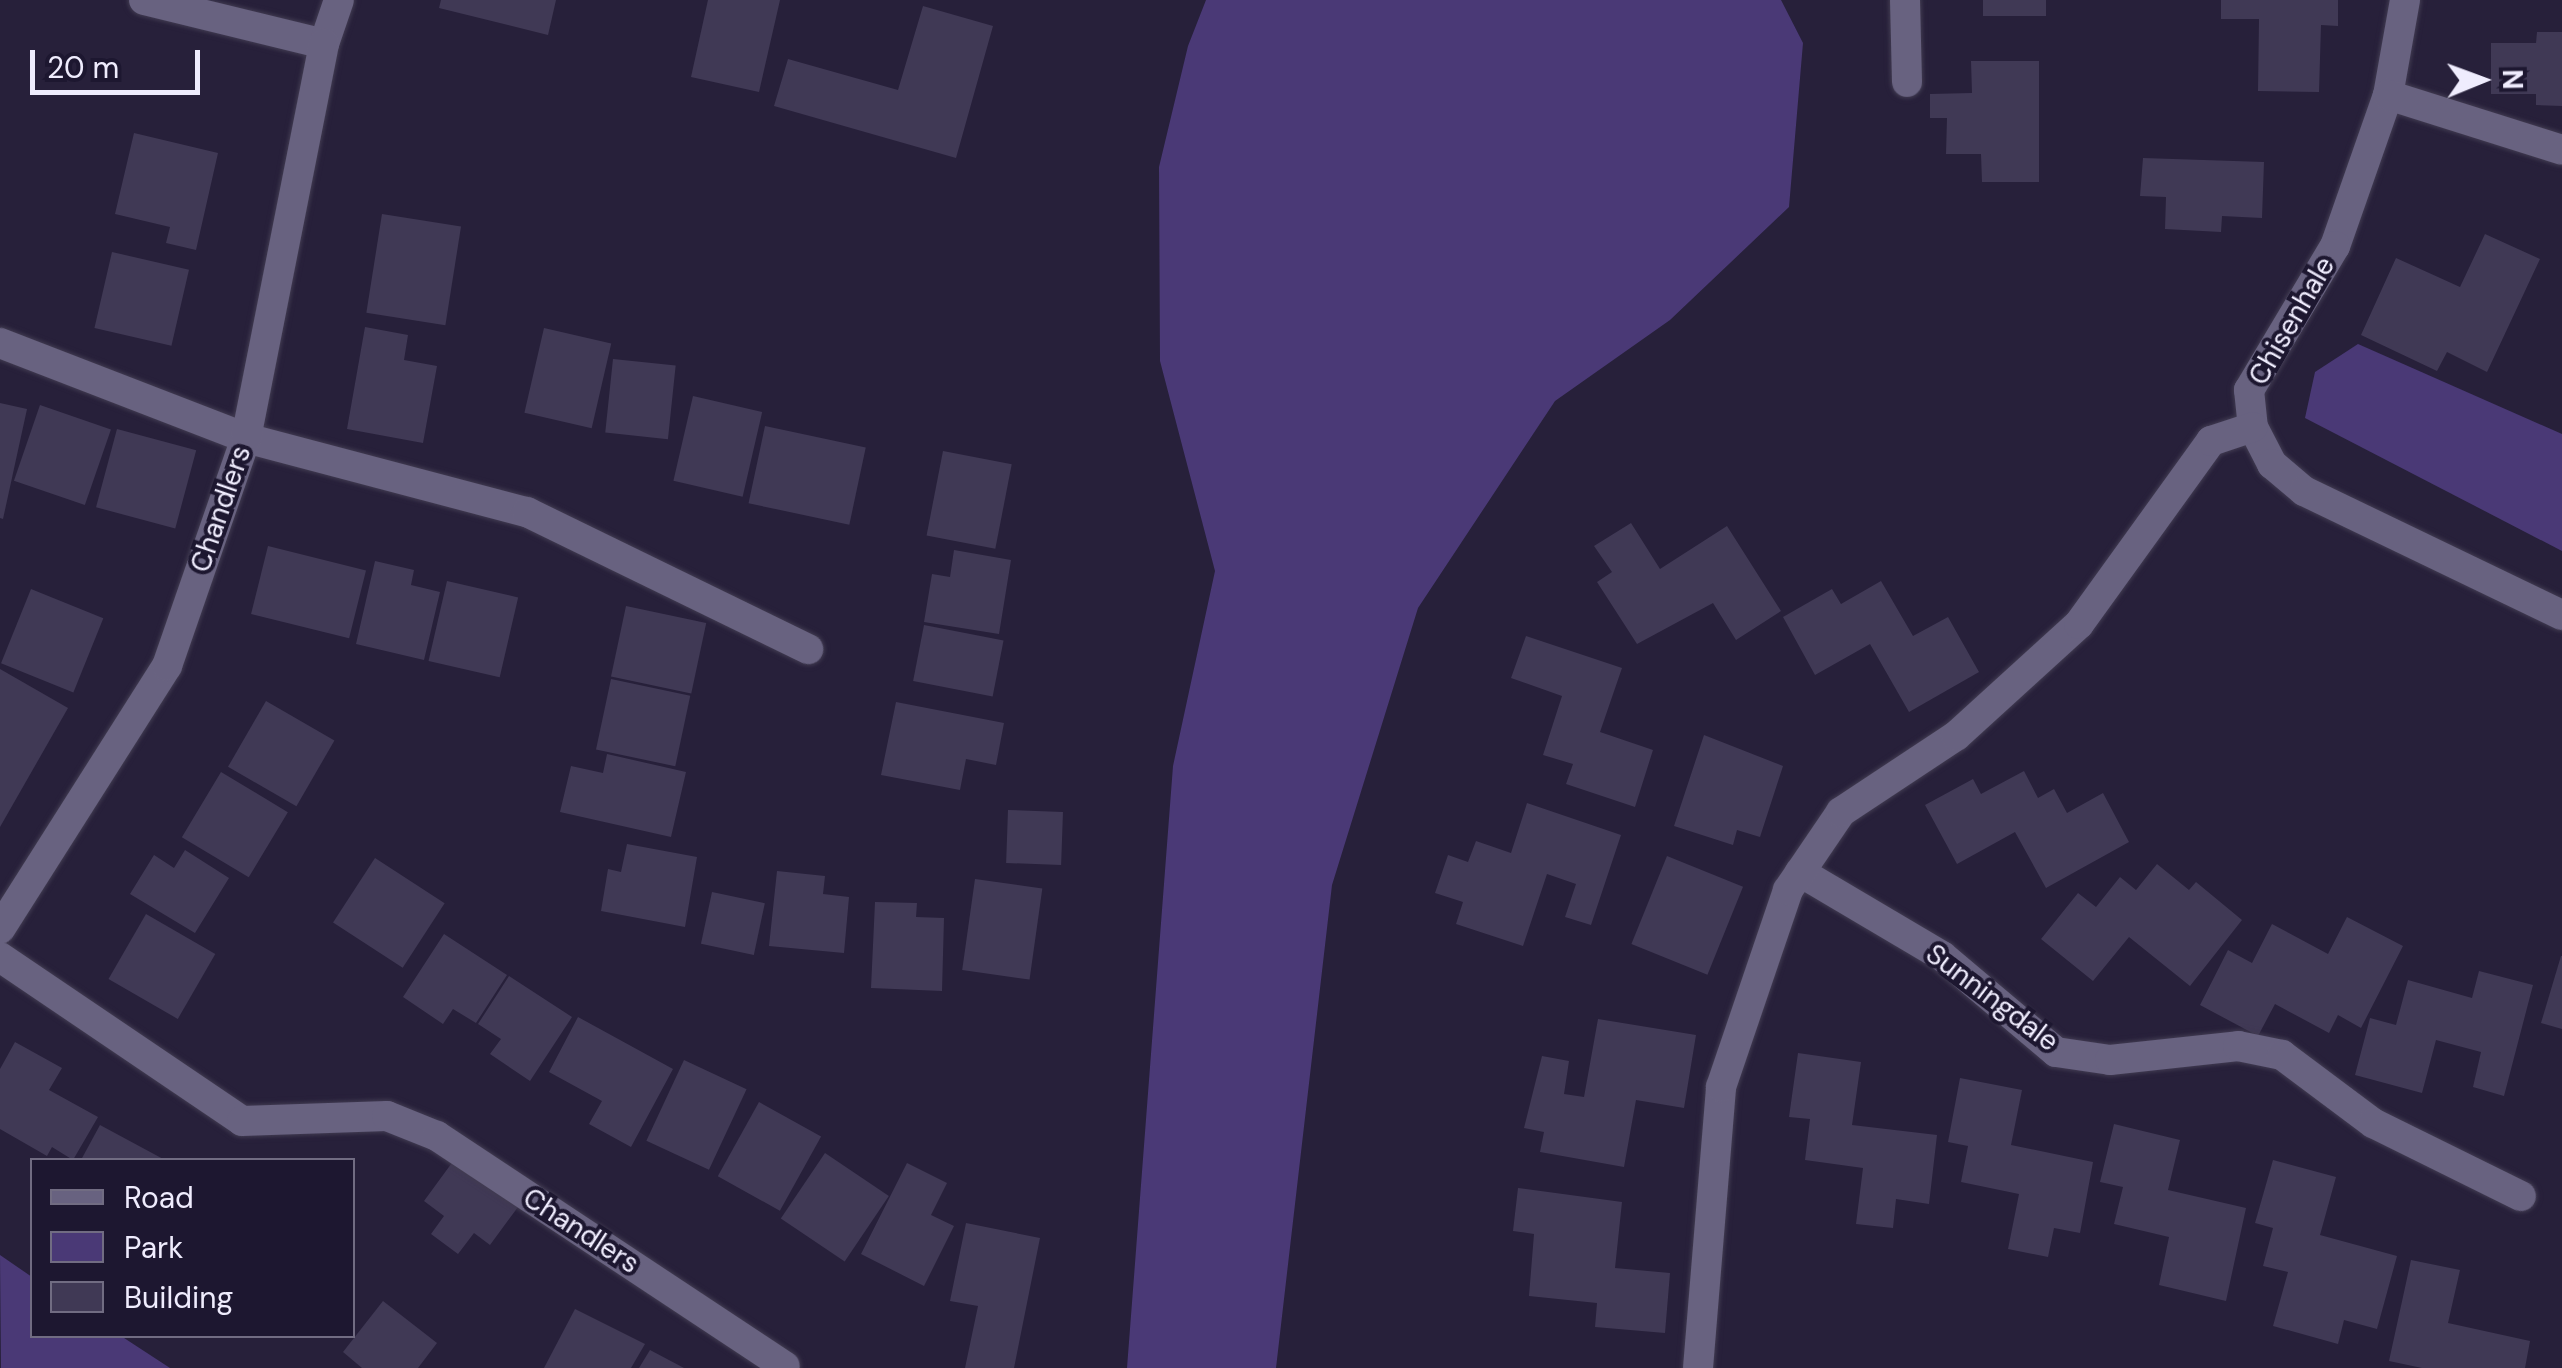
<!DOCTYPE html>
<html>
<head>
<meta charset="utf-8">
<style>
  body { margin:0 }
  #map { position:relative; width:2562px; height:1368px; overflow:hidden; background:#27203a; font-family:"DM Sans",sans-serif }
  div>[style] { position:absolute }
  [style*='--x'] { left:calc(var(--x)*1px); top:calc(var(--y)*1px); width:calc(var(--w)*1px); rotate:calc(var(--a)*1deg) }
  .green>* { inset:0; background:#4a3976 }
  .building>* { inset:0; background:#403955; transform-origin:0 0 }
  .roads { filter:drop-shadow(0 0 2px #413b51) drop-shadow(0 0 2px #413b51) }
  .lane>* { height:30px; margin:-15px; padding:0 15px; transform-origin:15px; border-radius:15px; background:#686280 }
  .street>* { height:30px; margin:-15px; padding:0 15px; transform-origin:15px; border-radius:15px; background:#686280 }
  span { translate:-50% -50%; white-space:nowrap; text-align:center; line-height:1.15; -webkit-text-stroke:8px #1d1730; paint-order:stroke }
  .street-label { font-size:28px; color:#efecfd }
  .legend { position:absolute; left:30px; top:1158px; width:325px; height:180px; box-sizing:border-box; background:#1d1730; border:2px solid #716c82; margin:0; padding:12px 18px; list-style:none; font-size:30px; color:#efecfd }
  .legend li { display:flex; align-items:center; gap:20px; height:50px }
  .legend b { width:50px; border:2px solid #716c82 }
  .north { position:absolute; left:2432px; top:30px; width:100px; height:100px; -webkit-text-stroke:8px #1d1730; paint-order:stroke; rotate:89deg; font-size:28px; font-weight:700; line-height:40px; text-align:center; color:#efecfd }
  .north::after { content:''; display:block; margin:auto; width:35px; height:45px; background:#efecfd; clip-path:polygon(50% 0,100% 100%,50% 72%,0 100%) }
  .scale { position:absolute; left:30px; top:50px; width:170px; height:45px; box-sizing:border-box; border:5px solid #efecfd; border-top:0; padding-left:12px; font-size:30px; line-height:35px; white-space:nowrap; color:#efecfd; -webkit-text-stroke:8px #1d1730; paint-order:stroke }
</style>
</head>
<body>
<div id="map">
  <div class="green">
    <div style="clip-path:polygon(1206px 0,1781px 0,1803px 43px,1789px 207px,1670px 320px,1555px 401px,1418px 608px,1332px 885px,1276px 1368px,1127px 1368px,1173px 766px,1215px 571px,1160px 361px,1159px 167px,1188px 46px)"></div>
    <div style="clip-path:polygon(2358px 344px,2562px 434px,2562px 551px,2305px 418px,2315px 372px)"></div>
    <div style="clip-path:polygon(0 1255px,32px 1277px,32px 1336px,121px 1336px,170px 1368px,1px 1368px)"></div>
  </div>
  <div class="building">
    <div style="clip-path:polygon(441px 0,556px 0,548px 35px,439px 8px)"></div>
    <div style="clip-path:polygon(708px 0,780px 0,759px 92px,691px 77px)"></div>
    <div style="left:1983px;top:0;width:63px;height:16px"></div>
    <div style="clip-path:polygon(2221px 0,2338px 0,2338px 26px,2321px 25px,2319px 92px,2258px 91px,2259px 19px,2221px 19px)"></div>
    <div style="clip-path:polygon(923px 6px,993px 26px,956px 158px,774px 106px,788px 59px,898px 90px)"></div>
    <div style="clip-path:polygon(2537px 32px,2562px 32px,2562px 106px,2536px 105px,2536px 94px,2491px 94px,2491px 43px,2536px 43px)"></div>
    <div style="clip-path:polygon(1971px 61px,2039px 61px,2039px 182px,1982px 182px,1981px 154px,1946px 154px,1947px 118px,1930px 118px,1930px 94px,1972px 93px)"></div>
    <div style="clip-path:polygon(134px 133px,218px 153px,196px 250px,166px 243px,170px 227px,115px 214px)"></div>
    <div style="clip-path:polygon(2143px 158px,2264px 162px,2262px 218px,2222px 216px,2221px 232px,2165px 229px,2166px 197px,2140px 196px)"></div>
    <div style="left:382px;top:214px;width:80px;height:100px;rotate:9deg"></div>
    <div style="clip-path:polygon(2485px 234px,2540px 259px,2487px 372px,2447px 352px,2437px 371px,2361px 335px,2396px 258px,2460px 287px)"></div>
    <div style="left:112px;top:252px;width:79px;height:78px;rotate:13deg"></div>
    <div style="clip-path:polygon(365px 327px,408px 335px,404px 360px,437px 366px,423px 443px,347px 429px)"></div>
    <div style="left:544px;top:328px;width:69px;height:87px;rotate:13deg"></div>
    <div style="left:613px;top:359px;width:63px;height:74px;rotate:6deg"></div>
    <div style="left:693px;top:396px;width:71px;height:87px;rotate:13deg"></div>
    <div style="clip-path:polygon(0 403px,27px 409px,3px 519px,0 518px)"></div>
    <div style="left:40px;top:405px;width:75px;height:80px;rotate:19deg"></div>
    <div style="left:765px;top:426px;width:103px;height:79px;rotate:12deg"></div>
    <div style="left:117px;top:429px;width:82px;height:81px;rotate:15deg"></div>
    <div style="left:943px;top:451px;width:70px;height:86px;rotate:11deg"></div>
    <div style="clip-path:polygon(1631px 523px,1660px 569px,1727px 526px,1781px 611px,1736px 640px,1713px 603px,1637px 644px,1597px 582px,1612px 572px,1594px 546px)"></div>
    <div style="left:268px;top:546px;width:101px;height:70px;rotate:14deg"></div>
    <div style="clip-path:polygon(954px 550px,1011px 560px,999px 634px,924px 622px,932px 574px,950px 577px)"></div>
    <div style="clip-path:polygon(375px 561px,414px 570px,411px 585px,440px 592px,424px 660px,356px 644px)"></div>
    <div style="left:447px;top:581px;width:73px;height:82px;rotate:13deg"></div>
    <div style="clip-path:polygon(1881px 581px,1913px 636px,1948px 617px,1979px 672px,1909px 712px,1870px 644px,1815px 675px,1783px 617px,1832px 589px,1841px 604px)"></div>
    <div style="left:31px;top:589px;width:78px;height:80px;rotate:22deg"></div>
    <div style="left:626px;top:606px;width:82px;height:72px;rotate:12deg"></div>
    <div style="left:924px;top:625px;width:81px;height:57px;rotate:11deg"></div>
    <div style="clip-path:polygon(1526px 636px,1622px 668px,1600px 732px,1653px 750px,1635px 807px,1566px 784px,1573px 764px,1543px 755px,1562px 696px,1511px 678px)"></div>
    <div style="clip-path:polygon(0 669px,68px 708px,0 827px)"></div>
    <div style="left:611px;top:679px;width:81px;height:72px;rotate:12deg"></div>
    <div style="left:266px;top:701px;width:79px;height:76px;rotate:30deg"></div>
    <div style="clip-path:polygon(896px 702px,1004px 723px,996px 765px,966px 759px,960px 790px,881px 775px)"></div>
    <div style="clip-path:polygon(1704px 735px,1783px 766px,1760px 837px,1737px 830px,1733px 845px,1674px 826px)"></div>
    <div style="clip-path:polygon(607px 754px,686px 772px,671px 837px,560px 812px,571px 766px,603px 773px)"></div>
    <div style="clip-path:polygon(2024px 771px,2038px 798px,2054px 789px,2067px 813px,2103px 793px,2129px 842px,2046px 888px,2015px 832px,1957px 864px,1925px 805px,1973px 779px,1981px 794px)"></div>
    <div style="left:221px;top:772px;width:78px;height:76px;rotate:31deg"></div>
    <div style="clip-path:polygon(1527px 803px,1621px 835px,1591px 925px,1565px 917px,1576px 884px,1547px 874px,1523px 946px,1456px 924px,1463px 902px,1435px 893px,1448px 855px,1468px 862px,1476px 841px,1511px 853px)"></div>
    <div style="left:1008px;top:810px;width:55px;height:53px;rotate:2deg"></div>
    <div style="clip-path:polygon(627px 844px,697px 857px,685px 927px,601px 911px,608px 869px,621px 872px)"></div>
    <div style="clip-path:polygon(185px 850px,229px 878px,195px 933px,130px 894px,154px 855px,174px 868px)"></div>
    <div style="left:1667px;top:856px;width:82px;height:95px;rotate:22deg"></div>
    <div style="left:375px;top:858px;width:83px;height:77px;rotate:33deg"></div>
    <div style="clip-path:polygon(2157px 864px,2189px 890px,2196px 882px,2242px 920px,2190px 986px,2129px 937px,2093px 981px,2041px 939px,2078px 893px,2096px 907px,2120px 877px,2136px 890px)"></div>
    <div style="clip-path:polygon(777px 871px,825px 876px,823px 894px,849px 897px,844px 953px,769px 946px)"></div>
    <div style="left:975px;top:879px;width:68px;height:92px;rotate:8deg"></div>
    <div style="left:712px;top:892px;width:54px;height:53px;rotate:12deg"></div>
    <div style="clip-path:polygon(875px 902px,917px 903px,916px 917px,944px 918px,942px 991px,871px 988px)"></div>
    <div style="left:146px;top:914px;width:80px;height:75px;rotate:30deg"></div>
    <div style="clip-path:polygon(2347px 917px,2403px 946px,2361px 1028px,2338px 1015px,2329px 1033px,2275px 1004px,2258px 1036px,2200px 1005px,2228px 950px,2252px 963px,2272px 924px,2328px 954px)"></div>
    <div style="clip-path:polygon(444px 934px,507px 975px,476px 1023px,453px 1009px,443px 1024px,403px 997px)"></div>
    <div style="clip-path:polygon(2561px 956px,2562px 956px,2562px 1029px,2541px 1023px)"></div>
    <div style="clip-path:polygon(2479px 971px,2533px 985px,2504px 1096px,2473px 1087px,2481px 1052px,2436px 1040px,2422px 1093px,2355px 1075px,2370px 1018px,2396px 1025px,2408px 980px,2472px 998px)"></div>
    <div style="clip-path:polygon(509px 976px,572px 1017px,530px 1081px,490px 1054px,501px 1039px,478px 1024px)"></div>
    <div style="clip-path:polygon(578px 1017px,673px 1069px,631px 1147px,589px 1124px,602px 1101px,549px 1072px)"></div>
    <div style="clip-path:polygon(1598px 1019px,1696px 1035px,1684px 1108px,1636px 1100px,1624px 1167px,1540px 1152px,1544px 1132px,1524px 1128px,1542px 1056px,1569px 1061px,1564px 1094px,1584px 1097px)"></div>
    <div style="clip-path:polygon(15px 1042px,62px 1068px,49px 1090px,98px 1117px,73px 1160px,52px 1147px,47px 1156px,0 1129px,0 1069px)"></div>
    <div style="clip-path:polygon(1798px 1053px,1861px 1062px,1852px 1125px,1937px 1135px,1929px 1204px,1896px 1199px,1893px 1228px,1856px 1224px,1863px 1168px,1805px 1160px,1810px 1119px,1789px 1117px)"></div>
    <div style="left:684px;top:1060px;width:69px;height:89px;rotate:25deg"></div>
    <div style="clip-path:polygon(1960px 1078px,2022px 1090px,2011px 1145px,2093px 1162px,2080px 1233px,2054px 1228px,2048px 1257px,2008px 1249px,2019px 1194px,1961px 1182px,1968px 1146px,1948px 1142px)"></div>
    <div style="left:759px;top:1102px;width:71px;height:85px;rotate:29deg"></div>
    <div style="clip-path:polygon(2114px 1124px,2180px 1140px,2168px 1190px,2246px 1208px,2226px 1301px,2159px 1285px,2169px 1237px,2114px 1224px,2123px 1187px,2100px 1182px)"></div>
    <div style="clip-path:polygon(100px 1125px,165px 1160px,81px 1160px)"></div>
    <div style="left:825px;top:1153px;width:77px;height:79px;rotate:34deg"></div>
    <div style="clip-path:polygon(454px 1160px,518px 1207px,490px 1245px,474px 1233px,458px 1254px,431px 1234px,444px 1216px,424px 1201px)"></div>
    <div style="clip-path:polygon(2273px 1160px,2336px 1177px,2320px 1235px,2397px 1256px,2377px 1329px,2344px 1320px,2338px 1344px,2273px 1326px,2288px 1272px,2263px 1266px,2273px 1228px,2255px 1223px)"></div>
    <div style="clip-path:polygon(907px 1163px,947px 1183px,931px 1215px,954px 1226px,924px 1286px,861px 1254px)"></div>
    <div style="clip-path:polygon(1518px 1188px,1622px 1202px,1615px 1268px,1670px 1273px,1665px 1333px,1595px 1327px,1597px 1303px,1529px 1296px,1534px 1234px,1513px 1231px)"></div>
    <div style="clip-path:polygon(966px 1223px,1040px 1238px,1014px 1368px,965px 1368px,978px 1306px,950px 1301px)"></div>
    <div style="clip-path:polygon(2411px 1260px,2460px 1270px,2448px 1323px,2530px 1341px,2525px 1368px,2422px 1368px,2389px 1361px)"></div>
    <div style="clip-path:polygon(383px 1301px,437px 1343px,418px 1368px,362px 1368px,343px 1352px)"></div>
    <div style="clip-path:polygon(575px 1309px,645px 1344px,631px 1368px,544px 1368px)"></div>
    <div style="clip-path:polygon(650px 1350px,684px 1368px,639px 1368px)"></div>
  </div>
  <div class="roads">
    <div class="lane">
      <div style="--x:1905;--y:0;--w:82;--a:88.6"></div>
      <div style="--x:0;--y:343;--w:264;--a:21.1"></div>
    </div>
    <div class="street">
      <div style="--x:144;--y:0;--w:185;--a:13.7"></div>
      <div style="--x:324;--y:44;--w:46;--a:-71.2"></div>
      <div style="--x:2405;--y:0;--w:97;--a:100.1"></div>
      <div style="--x:2388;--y:95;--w:160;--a:109.3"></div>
      <div style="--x:2335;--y:246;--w:168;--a:120.8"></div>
      <div style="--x:2249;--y:390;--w:37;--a:84"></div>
      <div style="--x:2253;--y:427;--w:42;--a:62.8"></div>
      <div style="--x:2272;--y:464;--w:42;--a:40.2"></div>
      <div style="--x:2304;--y:491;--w:286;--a:25.7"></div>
      <div style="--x:2388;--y:95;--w:182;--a:17.5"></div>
      <div style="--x:246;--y:438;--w:291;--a:14.8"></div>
      <div style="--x:527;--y:512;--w:313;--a:26"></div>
      <div style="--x:1800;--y:872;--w:165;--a:30.6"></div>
      <div style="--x:1942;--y:956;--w:149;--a:40.1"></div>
      <div style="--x:2056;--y:1052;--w:55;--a:8.4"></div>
      <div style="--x:2110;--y:1060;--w:129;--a:-6.2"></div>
      <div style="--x:2238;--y:1046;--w:45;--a:11.6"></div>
      <div style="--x:2282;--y:1055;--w:114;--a:36.8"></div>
      <div style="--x:2373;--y:1123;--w:165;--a:26.3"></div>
      <div style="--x:0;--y:929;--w:312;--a:-57.6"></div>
      <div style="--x:167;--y:666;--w:241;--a:-70.9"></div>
      <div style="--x:246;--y:438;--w:402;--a:-78.8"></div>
      <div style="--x:0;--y:957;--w:292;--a:34.1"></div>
      <div style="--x:242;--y:1121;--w:145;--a:-2"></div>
      <div style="--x:387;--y:1116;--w:54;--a:21.8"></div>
      <div style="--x:437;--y:1136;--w:417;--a:33.5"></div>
      <div style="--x:1698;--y:1368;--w:282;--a:-85.3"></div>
      <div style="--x:1721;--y:1087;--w:208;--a:-71.2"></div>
      <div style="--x:1788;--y:890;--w:94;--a:-55.8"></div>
      <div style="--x:1841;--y:812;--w:138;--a:-33.5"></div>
      <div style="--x:1956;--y:736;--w:166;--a:-42.3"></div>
      <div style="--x:2079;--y:624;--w:226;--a:-54.2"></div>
      <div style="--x:2211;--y:441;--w:44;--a:-18.4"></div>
    </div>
  </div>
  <div class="street-label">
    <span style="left:2292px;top:321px;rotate:-60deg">Chisenhale</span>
    <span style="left:221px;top:509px;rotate:-71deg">Chandlers</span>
    <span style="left:1992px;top:998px;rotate:37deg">Sunningdale</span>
    <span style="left:581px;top:1231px;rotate:33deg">Chandlers</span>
  </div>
  <ul class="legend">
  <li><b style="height:12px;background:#686280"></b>Road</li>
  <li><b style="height:28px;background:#4a3976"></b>Park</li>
  <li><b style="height:28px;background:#403955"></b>Building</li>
  </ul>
  <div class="north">N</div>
  <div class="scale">20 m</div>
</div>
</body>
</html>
